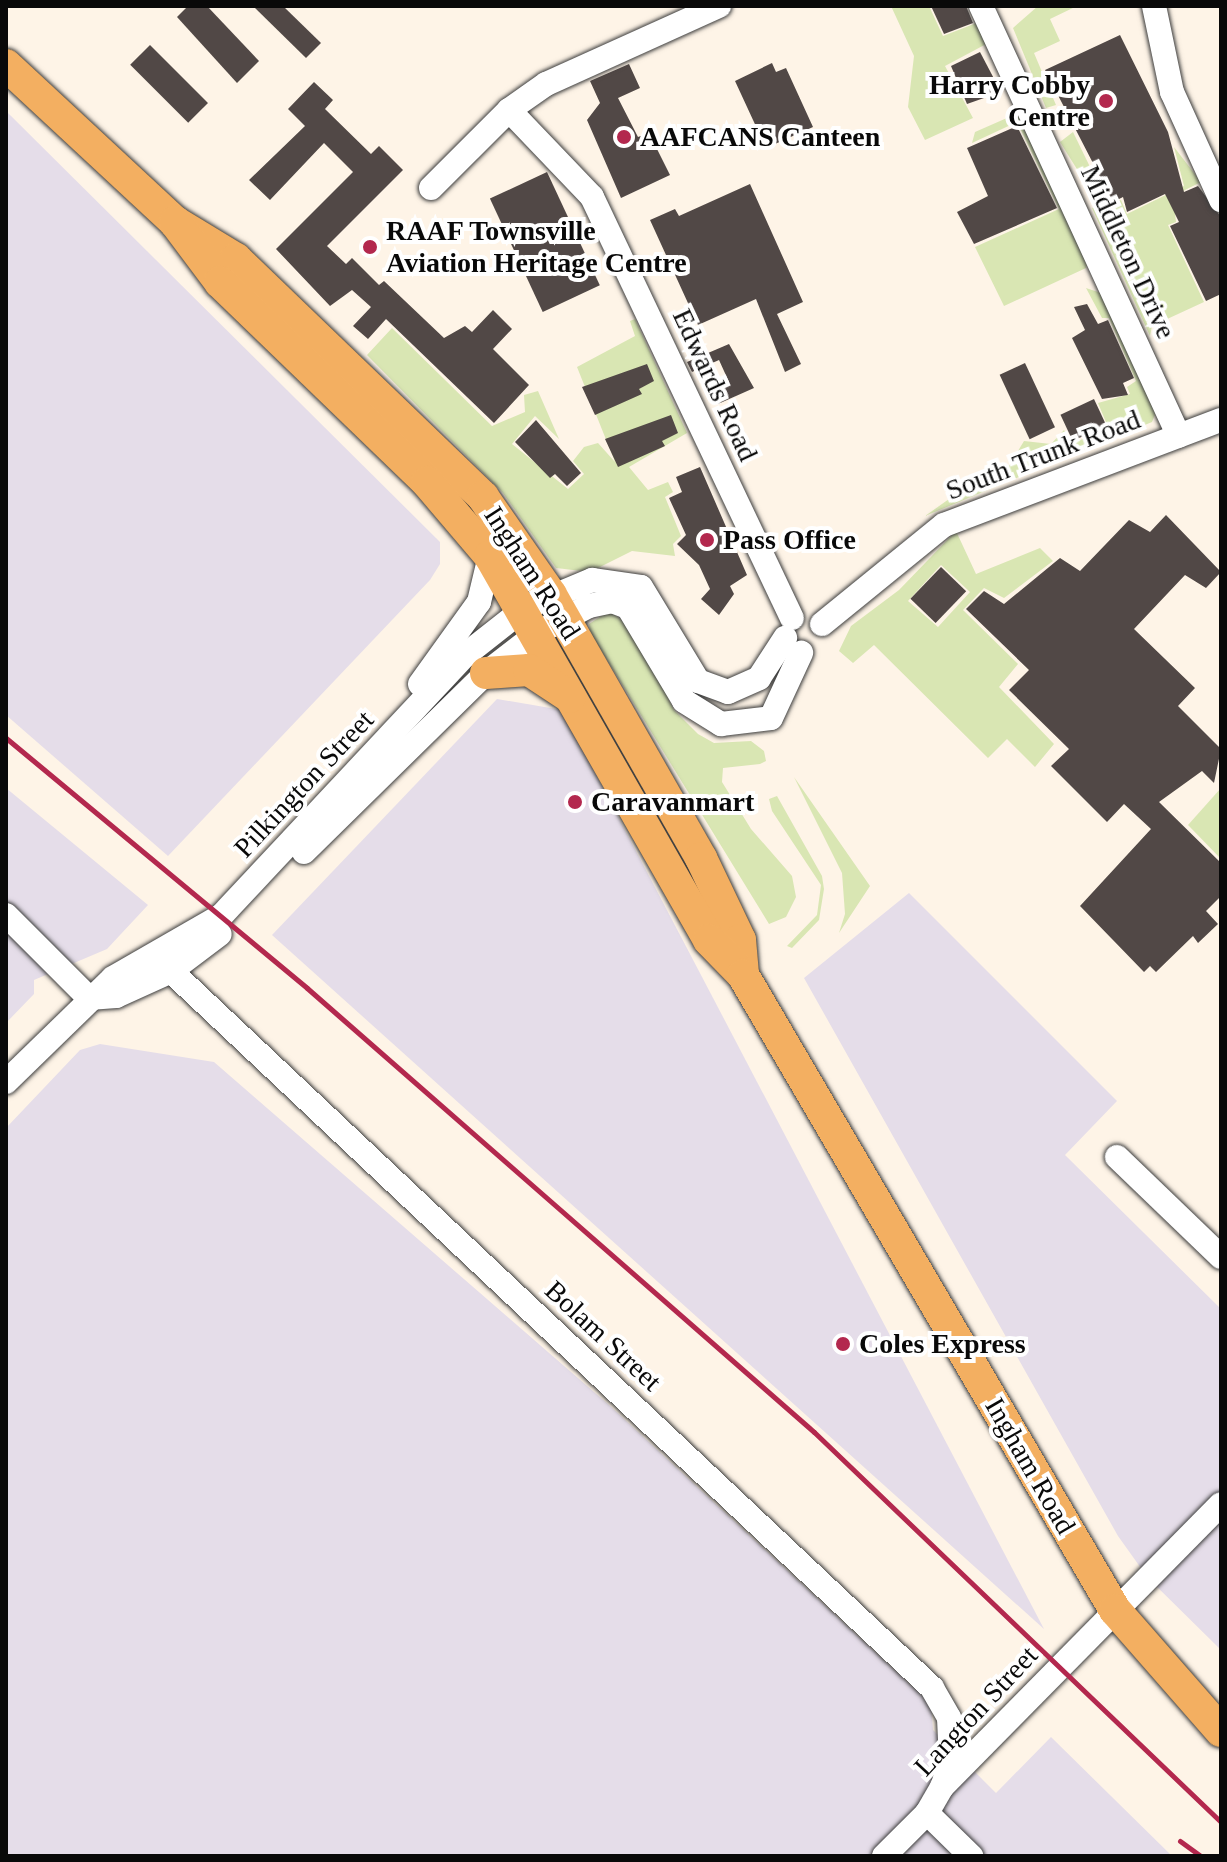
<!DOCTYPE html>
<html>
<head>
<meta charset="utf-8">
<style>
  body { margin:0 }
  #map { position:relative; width:1227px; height:1862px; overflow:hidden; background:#fef4e7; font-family:Georgia,serif }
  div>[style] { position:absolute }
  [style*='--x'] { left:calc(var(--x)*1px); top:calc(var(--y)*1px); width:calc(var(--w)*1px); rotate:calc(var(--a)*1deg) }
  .industrial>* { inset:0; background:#e5dde9 }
  .green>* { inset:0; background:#d9e6b3 }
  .building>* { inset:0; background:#514846; transform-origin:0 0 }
  .roads { filter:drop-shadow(0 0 2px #3c3c3c) drop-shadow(0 0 2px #3c3c3c) }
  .minor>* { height:24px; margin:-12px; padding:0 12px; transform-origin:12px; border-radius:12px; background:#fff }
  .major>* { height:32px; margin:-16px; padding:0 16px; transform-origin:16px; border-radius:16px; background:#f3af61 }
  .rail>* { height:5px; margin:-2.5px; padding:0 2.5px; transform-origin:2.5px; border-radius:2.5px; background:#b3284e }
  .dots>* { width:22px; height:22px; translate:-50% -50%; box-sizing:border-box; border:4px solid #fff; border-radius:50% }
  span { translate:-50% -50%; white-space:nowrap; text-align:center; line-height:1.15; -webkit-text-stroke:8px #fff; paint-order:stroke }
  .poi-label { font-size:28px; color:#090909; font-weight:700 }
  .right { translate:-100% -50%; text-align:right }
  .left { translate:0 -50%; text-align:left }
  .street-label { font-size:28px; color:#090909 }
  .frame { position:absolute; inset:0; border:8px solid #090909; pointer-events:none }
</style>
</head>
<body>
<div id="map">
  <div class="industrial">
    <div style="clip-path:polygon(6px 111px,440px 542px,440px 564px,430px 580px,168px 856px,6px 715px)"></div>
    <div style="clip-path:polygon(497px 699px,562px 710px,1044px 1629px,272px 935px)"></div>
    <div style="clip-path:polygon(6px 788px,148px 905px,107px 949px,34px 980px,34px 994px,6px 1023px)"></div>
    <div style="clip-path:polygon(909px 893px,1117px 1101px,1065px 1155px,1221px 1309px,1221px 1650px,1148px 1578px,1118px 1536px,804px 978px)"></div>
    <div style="clip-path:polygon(100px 1044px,214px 1062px,609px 1405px,931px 1704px,933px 1730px,996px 1793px,1051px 1737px,1172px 1856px,6px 1856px,6px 1128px,80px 1050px)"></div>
  </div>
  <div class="green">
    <div style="clip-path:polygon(891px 6px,929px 6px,943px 36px,979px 22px,990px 42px,945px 66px,973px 118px,925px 140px,908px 107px,914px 56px)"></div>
    <div style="clip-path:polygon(1038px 6px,1077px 6px,1050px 19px,1060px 41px,1034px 53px,1056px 105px,1046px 108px,1013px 28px)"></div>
    <div style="clip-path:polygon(1016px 114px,1026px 119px,1089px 257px,1086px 268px,1004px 306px,975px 247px,1059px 209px,1017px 122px,972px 143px,975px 132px)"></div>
    <div style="clip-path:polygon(1073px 132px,1091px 169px,1080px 174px,1060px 142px)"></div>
    <div style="clip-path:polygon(1174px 147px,1201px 182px,1173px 196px,1176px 222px,1168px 225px,1204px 302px,1152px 326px,1150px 336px,1092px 208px,1121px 200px,1127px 214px,1184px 186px)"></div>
    <div style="clip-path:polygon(1086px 288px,1104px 294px,1156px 412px,1152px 422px,925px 516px,949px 499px,1001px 479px,1024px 441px,1051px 444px,1064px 430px,1072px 444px,1108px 427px,1098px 403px,1130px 394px,1127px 387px,1136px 381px,1109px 318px,1102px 318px)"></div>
    <div style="clip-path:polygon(635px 319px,687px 433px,629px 467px,648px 490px,668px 482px,673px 492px,665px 497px,681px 536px,673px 544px,675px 556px,632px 551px,590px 572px,556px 568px,503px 493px,367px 355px,392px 328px,492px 426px,525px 412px,524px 395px,538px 391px,559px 439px,535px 416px,512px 444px,568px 489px,584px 474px,573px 461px,584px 447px,598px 443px,615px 462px,577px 367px,635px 336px,630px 321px)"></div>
    <div style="clip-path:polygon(evenodd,956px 531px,976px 574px,1040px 548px,1053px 561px,1004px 598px,984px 588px,963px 610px,1018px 664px,999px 687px,1054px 744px,1035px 767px,1007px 739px,988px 758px,874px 645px,853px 663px,839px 651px,851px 626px,899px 590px,956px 531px,941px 565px,970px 592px,938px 627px,908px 601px,941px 565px)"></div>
    <div style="clip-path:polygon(609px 611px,633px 628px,674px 710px,698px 734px,714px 743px,751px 741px,764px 751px,766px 761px,760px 764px,723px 768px,722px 782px,751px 829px,792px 876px,796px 897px,786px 917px,769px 924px,590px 632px,589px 624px)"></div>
    <div style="clip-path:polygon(794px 777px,870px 886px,839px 933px,845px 914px,842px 873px)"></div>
    <div style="clip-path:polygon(1221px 788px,1221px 859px,1188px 825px)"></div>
    <div style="clip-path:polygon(777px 796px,822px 876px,824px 889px,819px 920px,792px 948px,787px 946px,817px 915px,821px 885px,772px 811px,769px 799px)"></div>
  </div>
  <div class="building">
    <div style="clip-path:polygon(188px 6px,207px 6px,259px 61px,237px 83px,177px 17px)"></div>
    <div style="clip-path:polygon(253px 6px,283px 6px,321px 43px,306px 58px)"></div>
    <div style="clip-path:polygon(931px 6px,966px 6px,973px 23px,944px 34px)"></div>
    <div style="clip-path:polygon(1120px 35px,1168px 132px,1184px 192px,1198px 186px,1221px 217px,1221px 294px,1206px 301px,1170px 226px,1179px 222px,1165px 194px,1127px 212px,1123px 197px,1113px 202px,1045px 70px)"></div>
    <div style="left:150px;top:45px;width:82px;height:28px;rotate:45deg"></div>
    <div style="clip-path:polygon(980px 52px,1001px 92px,967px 104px,951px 66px)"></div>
    <div style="clip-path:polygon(772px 63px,776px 72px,786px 68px,813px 127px,766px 148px,735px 81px)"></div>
    <div style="clip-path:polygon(629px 64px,640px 88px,618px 98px,638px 137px,649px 133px,670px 175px,621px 198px,587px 120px,600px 103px,590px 81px)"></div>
    <div style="clip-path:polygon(314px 82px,333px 100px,325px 109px,371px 154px,379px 146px,403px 170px,327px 246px,346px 264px,352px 258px,379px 285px,384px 281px,444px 338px,465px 326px,472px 332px,493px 310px,512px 329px,493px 349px,529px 385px,494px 423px,386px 319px,368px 339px,353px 326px,371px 307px,352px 290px,330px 306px,276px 249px,353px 172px,324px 143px,270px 200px,249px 180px,305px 126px,288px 109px)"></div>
    <div style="clip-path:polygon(1017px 126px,1057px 208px,974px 244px,957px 212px,988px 196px,967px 148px)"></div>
    <div style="left:547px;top:172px;width:125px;height:63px;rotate:65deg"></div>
    <div style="clip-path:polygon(750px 184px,803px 302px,777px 314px,801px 364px,785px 372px,756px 299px,698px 325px,650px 220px,675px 209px,679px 216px)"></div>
    <div style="clip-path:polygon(1087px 304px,1098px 324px,1108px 320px,1134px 378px,1123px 383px,1128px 395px,1102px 399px,1072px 338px,1085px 330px,1074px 307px)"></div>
    <div style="clip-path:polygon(729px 344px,754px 388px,718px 404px,712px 390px,729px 382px,719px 360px,692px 372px,687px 362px)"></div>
    <div style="left:1025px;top:363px;width:71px;height:28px;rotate:65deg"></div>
    <div style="clip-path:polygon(647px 364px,654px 381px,639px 389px,642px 394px,595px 415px,582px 387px)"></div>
    <div style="left:1094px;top:399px;width:29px;height:37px;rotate:65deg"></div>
    <div style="clip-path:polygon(671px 415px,678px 433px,662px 441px,665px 446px,618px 467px,605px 439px)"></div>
    <div style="clip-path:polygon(536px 420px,581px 473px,567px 486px,555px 474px,550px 478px,515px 442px)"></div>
    <div style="clip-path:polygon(700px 467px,747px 575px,730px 586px,734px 594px,719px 615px,701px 599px,710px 589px,699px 565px,677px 544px,686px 535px,669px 498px,682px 492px,676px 477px)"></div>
    <div style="clip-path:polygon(1166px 515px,1221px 572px,1206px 588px,1185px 575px,1134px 629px,1195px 688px,1178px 706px,1221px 749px,1214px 783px,1202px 771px,1159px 802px,1221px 863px,1221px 896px,1206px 911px,1218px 924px,1198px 943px,1193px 936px,1156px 972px,1150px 966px,1144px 972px,1080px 906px,1151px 829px,1124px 804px,1107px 822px,1051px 766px,1069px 749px,1009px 690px,1029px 670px,966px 609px,984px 591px,1004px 604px,1060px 558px,1080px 571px,1129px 520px,1150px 532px)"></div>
    <div style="left:941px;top:567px;width:35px;height:44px;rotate:44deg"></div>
  </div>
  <div class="roads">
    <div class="minor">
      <div style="--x:981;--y:6;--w:473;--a:65.3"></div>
      <div style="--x:1154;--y:6;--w:88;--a:78.2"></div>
      <div style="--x:1172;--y:92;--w:119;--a:65.6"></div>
      <div style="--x:509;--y:110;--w:120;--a:46.3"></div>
      <div style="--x:592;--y:197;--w:466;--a:64.6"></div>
      <div style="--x:431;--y:188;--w:110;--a:-45"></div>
      <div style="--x:509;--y:110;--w:45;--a:-35.1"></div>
      <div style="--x:546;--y:84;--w:190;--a:-24.3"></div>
      <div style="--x:822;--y:624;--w:157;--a:-39.1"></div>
      <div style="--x:944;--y:525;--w:296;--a:-20.8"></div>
      <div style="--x:420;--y:684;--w:101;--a:-54.3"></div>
      <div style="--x:479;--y:602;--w:47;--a:-76.6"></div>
      <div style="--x:304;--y:852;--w:255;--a:-44.5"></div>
      <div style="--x:486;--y:673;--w:67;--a:-37.7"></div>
      <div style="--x:539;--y:632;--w:56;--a:-27.5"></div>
      <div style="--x:589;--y:606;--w:24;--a:-12"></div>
      <div style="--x:612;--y:601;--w:17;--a:21"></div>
      <div style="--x:628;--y:607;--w:109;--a:59.2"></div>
      <div style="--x:684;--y:701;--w:44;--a:31.9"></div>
      <div style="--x:721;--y:724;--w:50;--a:-6.8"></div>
      <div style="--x:771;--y:718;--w:72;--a:-65.2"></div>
      <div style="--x:6;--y:915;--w:117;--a:45"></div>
      <div style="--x:162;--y:952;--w:21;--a:65"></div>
      <div style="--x:171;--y:971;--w:1046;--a:43.29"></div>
      <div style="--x:932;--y:1688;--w:34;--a:60"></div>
      <div style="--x:949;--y:1718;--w:42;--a:87.3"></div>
      <div style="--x:951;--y:1760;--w:28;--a:108"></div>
      <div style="--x:89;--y:998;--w:27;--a:-4"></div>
      <div style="--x:116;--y:996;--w:60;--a:-24.4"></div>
      <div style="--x:171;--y:971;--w:61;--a:-37.1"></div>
      <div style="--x:6;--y:1082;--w:149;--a:-44.2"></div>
      <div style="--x:113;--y:978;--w:125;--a:-29.9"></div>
      <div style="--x:221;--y:916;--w:356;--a:-46.9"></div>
      <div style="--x:464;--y:656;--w:78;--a:-38.2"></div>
      <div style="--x:525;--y:608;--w:73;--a:-22.7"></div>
      <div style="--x:592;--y:580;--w:49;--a:8.1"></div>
      <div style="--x:641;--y:587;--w:110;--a:58.8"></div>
      <div style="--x:698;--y:681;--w:32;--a:20"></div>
      <div style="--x:728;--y:692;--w:34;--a:-24"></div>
      <div style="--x:759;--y:678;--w:48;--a:-57"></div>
      <div style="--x:1117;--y:1157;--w:144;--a:43.9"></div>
      <div style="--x:927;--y:1813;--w:62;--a:44.3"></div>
      <div style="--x:884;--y:1856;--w:61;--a:-45"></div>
      <div style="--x:927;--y:1813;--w:30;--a:-60"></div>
      <div style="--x:942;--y:1787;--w:397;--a:-45.4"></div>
    </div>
    <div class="major">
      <div style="--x:6;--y:65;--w:231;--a:42.9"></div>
      <div style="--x:175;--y:222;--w:71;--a:31.2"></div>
      <div style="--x:236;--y:259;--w:343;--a:43.9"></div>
      <div style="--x:483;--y:497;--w:119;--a:55.2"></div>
      <div style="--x:551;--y:595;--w:303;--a:60.3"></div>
      <div style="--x:701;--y:858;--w:91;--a:64.6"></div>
      <div style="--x:740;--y:940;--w:35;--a:85"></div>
      <div style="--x:175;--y:222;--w:75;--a:53.1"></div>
      <div style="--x:220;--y:282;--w:288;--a:44"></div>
      <div style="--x:427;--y:482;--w:97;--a:49.6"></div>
      <div style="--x:490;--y:556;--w:442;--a:60.3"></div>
      <div style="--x:709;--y:940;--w:49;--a:45.8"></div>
      <div style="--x:743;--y:975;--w:736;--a:59.64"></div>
      <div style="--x:1115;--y:1610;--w:161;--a:48.8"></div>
      <div style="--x:486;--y:673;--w:43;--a:-4"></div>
      <div style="--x:529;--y:670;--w:49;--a:33.4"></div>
    </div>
  </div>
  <div class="rail">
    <div style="--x:6;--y:738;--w:391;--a:39.7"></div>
    <div style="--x:307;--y:988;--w:674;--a:41.21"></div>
    <div style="--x:814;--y:1432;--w:564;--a:43.78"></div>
    <div style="--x:1180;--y:1841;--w:26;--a:36"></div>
  </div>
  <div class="dots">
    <div style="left:1106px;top:101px;background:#b3284e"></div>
    <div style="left:624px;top:137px;background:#b3284e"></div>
    <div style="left:370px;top:247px;background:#b3284e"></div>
    <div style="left:707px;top:540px;background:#b3284e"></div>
    <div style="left:575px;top:802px;background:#b3284e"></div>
    <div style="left:843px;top:1344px;background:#b3284e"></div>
  </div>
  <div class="poi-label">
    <span class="right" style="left:1090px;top:101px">Harry Cobby<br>Centre</span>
    <span class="left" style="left:640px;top:137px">AAFCANS Canteen</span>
    <span class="left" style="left:386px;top:247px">RAAF Townsville<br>Aviation Heritage Centre</span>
    <span class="left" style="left:723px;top:540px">Pass Office</span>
    <span class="left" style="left:591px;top:802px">Caravanmart</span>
    <span class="left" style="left:859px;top:1344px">Coles Express</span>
  </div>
  <div class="street-label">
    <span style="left:1128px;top:252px;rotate:65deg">Middleton Drive</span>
    <span style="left:715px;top:385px;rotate:65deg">Edwards Road</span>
    <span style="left:1043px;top:455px;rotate:-21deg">South Trunk Road</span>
    <span style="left:532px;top:573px;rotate:57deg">Ingham Road</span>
    <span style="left:304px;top:784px;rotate:-47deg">Pilkington Street</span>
    <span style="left:603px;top:1336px;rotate:43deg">Bolam Street</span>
    <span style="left:1030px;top:1466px;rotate:60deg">Ingham Road</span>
    <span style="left:976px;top:1711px;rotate:-47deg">Langton Street</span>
  </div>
  <div class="frame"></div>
</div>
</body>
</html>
